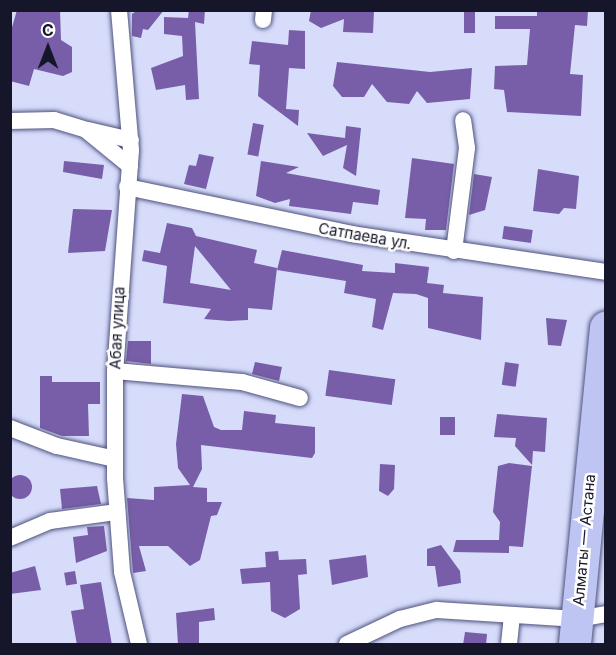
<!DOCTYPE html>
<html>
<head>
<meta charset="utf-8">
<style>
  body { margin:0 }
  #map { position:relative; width:616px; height:655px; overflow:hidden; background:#d7dcfb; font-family:Inter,sans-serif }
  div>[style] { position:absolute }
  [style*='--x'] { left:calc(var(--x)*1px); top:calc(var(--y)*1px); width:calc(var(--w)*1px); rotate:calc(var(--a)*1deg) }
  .building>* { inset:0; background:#785ea8; transform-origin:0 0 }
  .round { border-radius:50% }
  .roads { filter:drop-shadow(0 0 2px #4e527f) drop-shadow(0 0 2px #4e527f) }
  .street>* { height:16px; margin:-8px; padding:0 8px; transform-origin:8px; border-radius:8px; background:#fff }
  .highway>* { height:32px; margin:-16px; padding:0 16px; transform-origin:16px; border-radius:16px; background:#bec5f3 }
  span { translate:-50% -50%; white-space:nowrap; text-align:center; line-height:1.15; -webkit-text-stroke:5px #fff; paint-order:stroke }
  .street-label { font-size:15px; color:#151629 }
  .frame { position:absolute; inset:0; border:12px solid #151629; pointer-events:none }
  .north { position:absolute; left:18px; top:18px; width:60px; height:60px; -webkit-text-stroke:4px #fff; paint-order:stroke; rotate:0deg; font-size:16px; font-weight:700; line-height:24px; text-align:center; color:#151629 }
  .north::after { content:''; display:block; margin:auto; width:21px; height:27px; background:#151629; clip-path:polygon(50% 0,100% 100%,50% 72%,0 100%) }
</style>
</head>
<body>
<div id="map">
  <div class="building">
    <div style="clip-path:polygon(17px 10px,60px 10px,61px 40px,72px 47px,72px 72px,63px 76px,34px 69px,29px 86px,10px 81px,10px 34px)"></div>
    <div style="clip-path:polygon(138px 10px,164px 10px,148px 30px,143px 29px,141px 38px,132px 36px,132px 14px)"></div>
    <div style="clip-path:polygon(189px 10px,205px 10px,204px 24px,195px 22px,199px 99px,186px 100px,185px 85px,156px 90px,151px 68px,183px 56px,182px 36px,164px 34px,164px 17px,188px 18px)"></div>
    <div style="clip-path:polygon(311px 10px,374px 10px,373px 33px,343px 32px,344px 19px,321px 28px,309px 21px)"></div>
    <div style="left:464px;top:10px;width:11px;height:23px"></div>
    <div style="clip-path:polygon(537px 10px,588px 10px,587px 26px,575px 25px,570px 74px,583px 75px,581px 116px,507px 112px,504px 90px,494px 89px,495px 66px,527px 65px,530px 29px,495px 29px,495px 16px,537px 16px)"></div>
    <div style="clip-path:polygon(289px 30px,305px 31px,305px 69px,289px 68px,286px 109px,299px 110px,298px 126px,258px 96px,260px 65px,249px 64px,252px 41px,288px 45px)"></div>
    <div style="clip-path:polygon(337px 62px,430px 72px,472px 68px,470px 99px,427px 103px,417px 91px,409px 104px,387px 102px,372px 84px,364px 97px,342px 97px,333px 86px)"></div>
    <div style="left:253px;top:123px;width:11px;height:32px;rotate:10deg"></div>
    <div style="clip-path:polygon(346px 126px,361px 128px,356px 176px,343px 168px,347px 145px,323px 156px,307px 133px,345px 138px)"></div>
    <div style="clip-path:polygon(199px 154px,214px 157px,206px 189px,184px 184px,189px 165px,196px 166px)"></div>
    <div style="clip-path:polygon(412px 158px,454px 164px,446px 230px,425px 230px,426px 219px,405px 218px)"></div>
    <div style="clip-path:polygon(64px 161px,104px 165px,102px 179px,63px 172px)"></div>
    <div style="clip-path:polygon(261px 161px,299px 167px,286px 173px,380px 190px,378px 205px,353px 202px,351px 214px,289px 206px,290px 199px,275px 203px,256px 196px)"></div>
    <div style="clip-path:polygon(538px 169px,579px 176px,576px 209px,564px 208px,559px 214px,533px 211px)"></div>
    <div style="clip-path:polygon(474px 174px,492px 177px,485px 210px,469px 215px)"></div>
    <div style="clip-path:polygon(73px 209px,112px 210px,105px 251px,68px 253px)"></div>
    <div style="clip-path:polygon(evenodd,167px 223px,192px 228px,196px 236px,257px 250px,254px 263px,277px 268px,272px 310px,248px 308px,248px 320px,229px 321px,204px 319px,211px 309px,163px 303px,167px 266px,142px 261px,144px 250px,160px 253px,167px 223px,195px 246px,231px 290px,190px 283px,195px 246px)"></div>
    <div style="left:504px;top:226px;width:29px;height:13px;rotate:8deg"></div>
    <div style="clip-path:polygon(282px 250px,363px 265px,362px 271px,395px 273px,395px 263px,429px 267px,427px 283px,444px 285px,443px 293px,483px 297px,481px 340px,428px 328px,428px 298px,416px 294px,393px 293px,383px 330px,372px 327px,376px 299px,344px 293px,346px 281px,277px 270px)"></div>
    <div style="clip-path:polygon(546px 318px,567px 320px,561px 346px,548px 345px)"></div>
    <div style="clip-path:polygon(128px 341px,151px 341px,151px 364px,126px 361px)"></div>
    <div style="clip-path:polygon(255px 362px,282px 367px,279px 381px,252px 374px)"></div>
    <div style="left:505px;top:362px;width:14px;height:23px;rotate:8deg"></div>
    <div style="left:329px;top:370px;width:67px;height:26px;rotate:8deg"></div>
    <div style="clip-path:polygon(40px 376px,52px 376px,52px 382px,100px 382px,100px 404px,88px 404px,89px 436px,62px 436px,40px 428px)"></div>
    <div style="clip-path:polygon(182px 394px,203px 396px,214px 427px,221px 430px,242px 430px,244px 411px,276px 415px,275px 423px,315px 427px,315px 453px,312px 458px,201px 445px,202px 469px,193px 487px,207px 488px,207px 502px,222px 502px,217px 515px,211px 516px,200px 560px,190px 566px,168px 546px,139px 546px,146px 571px,133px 573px,127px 498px,154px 500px,154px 487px,190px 485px,178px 468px,176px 444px)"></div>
    <div style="clip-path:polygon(497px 414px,547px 418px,545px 452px,533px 451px,532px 465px,515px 446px,516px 438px,494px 437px)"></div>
    <div style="left:440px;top:417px;width:15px;height:18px"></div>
    <div style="clip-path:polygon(509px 463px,532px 466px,523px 547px,509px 546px,509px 553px,453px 552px,456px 540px,499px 540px,500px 522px,493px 512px,498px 466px)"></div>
    <div style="clip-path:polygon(380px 464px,395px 465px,394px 489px,388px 496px,379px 491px)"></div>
    <div class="round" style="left:8px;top:475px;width:24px;height:24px"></div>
    <div style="clip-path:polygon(97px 486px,101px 504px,62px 509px,60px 489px)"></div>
    <div style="clip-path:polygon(104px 526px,107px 551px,76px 563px,73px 537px,88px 535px,87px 527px)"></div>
    <div style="clip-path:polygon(441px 545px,460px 571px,461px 583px,438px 587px,435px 566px,427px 566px,427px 549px)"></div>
    <div style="clip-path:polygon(278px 551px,279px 560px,306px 559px,307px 574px,298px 575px,300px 609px,285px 618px,271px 611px,270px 582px,242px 584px,240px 569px,266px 567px,265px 552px)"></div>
    <div style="clip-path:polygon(366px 555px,368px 577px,332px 585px,329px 560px)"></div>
    <div style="clip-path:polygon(35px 566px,41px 590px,10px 594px,10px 573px)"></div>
    <div style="left:75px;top:571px;width:13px;height:11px;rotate:81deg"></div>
    <div style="clip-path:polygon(101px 582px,112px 645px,77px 645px,71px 611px,84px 609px,80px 585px)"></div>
    <div style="clip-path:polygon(214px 608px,215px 620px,199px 622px,199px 645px,178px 645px,176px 613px)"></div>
    <div style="clip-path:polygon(465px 632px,487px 634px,486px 645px,463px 645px)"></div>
  </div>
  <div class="roads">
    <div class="street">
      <div style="--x:119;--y:10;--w:141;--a:85.1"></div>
      <div style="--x:131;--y:150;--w:222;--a:94.1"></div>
      <div style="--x:115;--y:371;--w:107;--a:90"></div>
      <div style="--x:115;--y:478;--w:94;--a:85.7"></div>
      <div style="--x:122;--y:572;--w:74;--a:76.7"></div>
      <div style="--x:263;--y:20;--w:10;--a:-84"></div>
      <div style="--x:10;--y:121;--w:44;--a:-1.3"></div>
      <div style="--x:54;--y:120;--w:34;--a:17"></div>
      <div style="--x:86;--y:130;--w:57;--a:39.3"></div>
      <div style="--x:88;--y:130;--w:44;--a:13.1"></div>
      <div style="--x:127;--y:187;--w:230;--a:11.8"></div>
      <div style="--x:352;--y:234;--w:257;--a:8.5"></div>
      <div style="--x:454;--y:251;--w:104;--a:-82.8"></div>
      <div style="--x:467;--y:148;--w:28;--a:-98"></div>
      <div style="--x:115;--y:371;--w:127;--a:5"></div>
      <div style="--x:242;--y:382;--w:60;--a:15.4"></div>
      <div style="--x:10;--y:428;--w:50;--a:21"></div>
      <div style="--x:57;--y:446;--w:59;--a:12.6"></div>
      <div style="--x:10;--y:538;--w:43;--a:-23"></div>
      <div style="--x:50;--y:521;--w:68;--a:-7.7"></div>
      <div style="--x:347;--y:644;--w:59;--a:-25.3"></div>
      <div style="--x:400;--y:619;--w:38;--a:-14"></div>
      <div style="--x:437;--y:610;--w:141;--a:3.7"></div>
      <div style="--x:578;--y:619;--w:28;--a:-10"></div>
      <div style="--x:509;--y:644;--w:29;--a:-84"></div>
    </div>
    <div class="highway">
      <div style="--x:575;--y:644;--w:318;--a:-84.4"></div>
    </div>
  </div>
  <div class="street-label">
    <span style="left:365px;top:236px;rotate:10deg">Сатпаева ул.</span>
    <span style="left:117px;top:328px;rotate:-87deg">Абая улица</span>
    <span style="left:584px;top:540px;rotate:-85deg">Алматы — Астана</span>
  </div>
  <div class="frame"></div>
  <div class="north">С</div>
</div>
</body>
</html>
